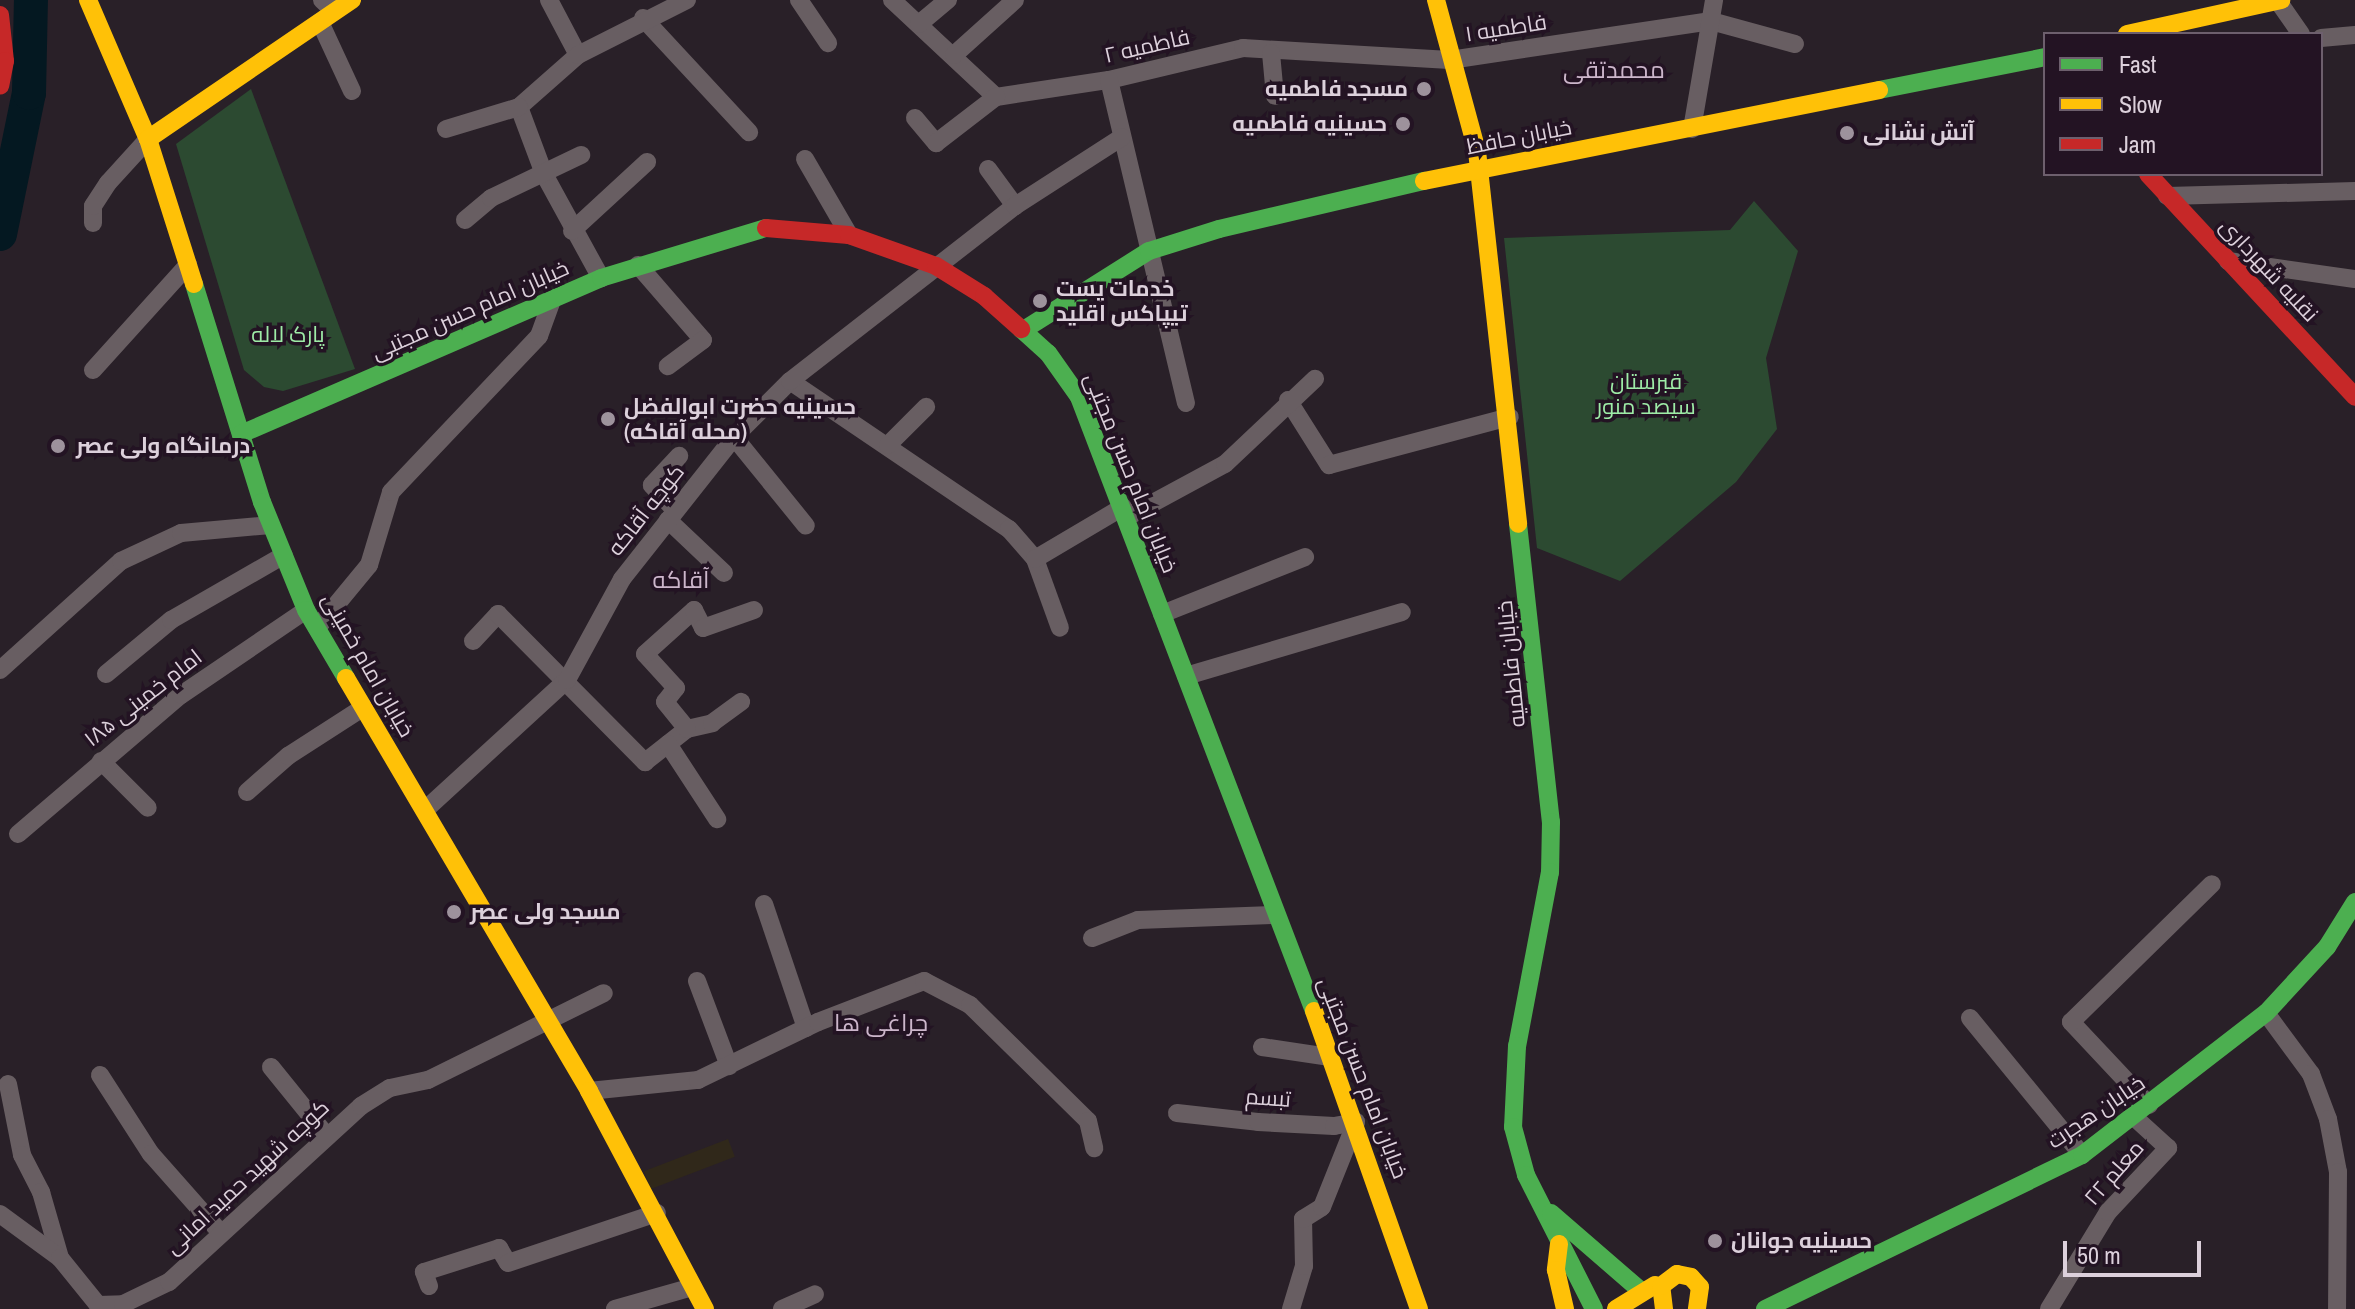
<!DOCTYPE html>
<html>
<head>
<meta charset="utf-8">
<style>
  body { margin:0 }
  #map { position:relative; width:2355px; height:1309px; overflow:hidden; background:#292028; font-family:"Archivo Narrow",Cairo,sans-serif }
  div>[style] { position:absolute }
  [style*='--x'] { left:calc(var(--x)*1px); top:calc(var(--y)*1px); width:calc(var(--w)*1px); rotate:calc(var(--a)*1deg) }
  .commercial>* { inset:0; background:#30281a; transform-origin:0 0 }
  .green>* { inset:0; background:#2c4a31 }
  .river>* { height:34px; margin:-17px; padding:0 17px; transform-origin:17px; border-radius:17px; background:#041821 }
  .street>* { height:18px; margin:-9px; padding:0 9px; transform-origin:9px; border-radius:9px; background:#685e62 }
  .fast>* { height:18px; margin:-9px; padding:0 9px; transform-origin:9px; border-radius:9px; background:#4caf50 }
  .slow>* { height:18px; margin:-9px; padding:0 9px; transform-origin:9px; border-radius:9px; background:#ffc107 }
  .jam>* { height:18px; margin:-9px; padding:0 9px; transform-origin:9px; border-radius:9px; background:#c62828 }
  .dots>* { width:22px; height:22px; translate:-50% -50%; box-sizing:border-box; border:4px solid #231323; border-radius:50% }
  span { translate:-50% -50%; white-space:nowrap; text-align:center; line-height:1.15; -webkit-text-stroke:7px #231323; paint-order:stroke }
  .street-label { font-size:22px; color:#dcd0db }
  .poi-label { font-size:22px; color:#dcd0db; font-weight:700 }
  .right { translate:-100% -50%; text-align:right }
  .left { translate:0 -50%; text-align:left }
  .park-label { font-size:22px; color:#9eeba7 }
  .neighbourhood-label { font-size:24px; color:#ccb6cb }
  .legend { position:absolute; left:2043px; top:32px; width:280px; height:144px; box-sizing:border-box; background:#231323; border:2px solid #6d5f6d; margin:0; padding:10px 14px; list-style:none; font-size:24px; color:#dcd0db }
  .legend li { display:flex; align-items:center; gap:16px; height:40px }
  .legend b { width:40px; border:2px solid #6d5f6d }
  .scale { position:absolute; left:2063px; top:1241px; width:138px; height:36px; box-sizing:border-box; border:4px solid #dcd0db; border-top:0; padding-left:10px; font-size:24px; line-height:28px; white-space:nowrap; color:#dcd0db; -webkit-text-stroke:6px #231323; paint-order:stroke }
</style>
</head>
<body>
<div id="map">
  <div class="commercial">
    <div style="left:728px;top:1139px;width:19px;height:90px;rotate:69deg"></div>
  </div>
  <div class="green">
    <div style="clip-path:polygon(251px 89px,355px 369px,283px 391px,264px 387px,244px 370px,176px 144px)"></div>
    <div style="clip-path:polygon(1754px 201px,1798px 251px,1766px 358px,1777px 429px,1736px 482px,1620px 581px,1537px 548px,1504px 238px,1730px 230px)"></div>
  </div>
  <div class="river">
    <div style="--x:0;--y:234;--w:144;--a:-78.4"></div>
    <div style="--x:29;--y:93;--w:93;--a:-88.8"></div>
  </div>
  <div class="street">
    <div style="--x:322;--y:0;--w:16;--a:43"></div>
    <div style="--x:549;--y:0;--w:62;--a:62.2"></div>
    <div style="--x:578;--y:55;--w:79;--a:138.6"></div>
    <div style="--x:519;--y:107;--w:72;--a:69.5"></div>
    <div style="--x:544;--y:174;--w:119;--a:61.3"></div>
    <div style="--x:799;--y:0;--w:52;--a:56"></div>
    <div style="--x:892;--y:0;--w:142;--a:43"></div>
    <div style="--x:996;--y:97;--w:114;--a:-8.6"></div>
    <div style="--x:1109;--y:80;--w:138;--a:-13.4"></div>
    <div style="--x:1243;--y:48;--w:207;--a:3.3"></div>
    <div style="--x:1450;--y:60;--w:264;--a:-8.5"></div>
    <div style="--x:1711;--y:21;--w:87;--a:15.3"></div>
    <div style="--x:2278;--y:1;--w:40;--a:55.1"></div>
    <div style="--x:643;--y:18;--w:156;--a:47.1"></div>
    <div style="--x:320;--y:22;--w:76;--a:65.1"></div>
    <div style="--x:919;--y:24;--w:38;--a:-40"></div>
    <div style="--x:2321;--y:38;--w:34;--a:-5"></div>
    <div style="--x:1271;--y:53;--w:43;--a:84.7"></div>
    <div style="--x:578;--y:55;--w:122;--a:-26.8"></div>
    <div style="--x:954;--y:55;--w:82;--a:-42"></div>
    <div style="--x:1109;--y:80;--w:332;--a:76.6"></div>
    <div style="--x:915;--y:118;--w:33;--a:50"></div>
    <div style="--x:936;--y:143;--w:76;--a:-37.5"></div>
    <div style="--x:446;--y:129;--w:76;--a:-16.8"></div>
    <div style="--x:1692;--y:129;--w:131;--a:-80.3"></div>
    <div style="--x:805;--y:159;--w:88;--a:59.9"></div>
    <div style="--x:988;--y:169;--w:46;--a:53.9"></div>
    <div style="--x:2167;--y:196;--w:188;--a:-1.5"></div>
    <div style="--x:465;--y:220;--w:34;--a:-40"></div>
    <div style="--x:491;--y:198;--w:100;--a:-25.5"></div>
    <div style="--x:93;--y:223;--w:17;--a:-90"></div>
    <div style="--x:93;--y:206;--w:27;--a:-57"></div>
    <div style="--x:108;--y:183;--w:59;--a:-47.7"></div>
    <div style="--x:572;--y:231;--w:102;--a:-42.6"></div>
    <div style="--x:2228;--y:261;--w:128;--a:8.1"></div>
    <div style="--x:638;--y:265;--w:99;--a:49.1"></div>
    <div style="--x:703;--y:340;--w:44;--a:143.4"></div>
    <div style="--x:93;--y:370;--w:142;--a:-47.9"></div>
    <div style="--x:790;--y:381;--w:264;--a:34.1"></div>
    <div style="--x:1009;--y:529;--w:40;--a:49"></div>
    <div style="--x:1035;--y:559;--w:73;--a:70.1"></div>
    <div style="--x:1288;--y:400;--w:77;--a:57.8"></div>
    <div style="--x:1329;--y:465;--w:187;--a:-14.9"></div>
    <div style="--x:734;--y:437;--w:114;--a:51"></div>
    <div style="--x:888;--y:445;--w:54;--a:-45"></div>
    <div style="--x:675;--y:510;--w:34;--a:-133"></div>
    <div style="--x:652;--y:485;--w:40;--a:-47"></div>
    <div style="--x:1127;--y:517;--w:111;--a:-28.4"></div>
    <div style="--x:1225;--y:464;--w:124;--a:-43.4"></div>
    <div style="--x:668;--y:520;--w:77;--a:43.4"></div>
    <div style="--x:1035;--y:559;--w:102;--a:-30.6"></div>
    <div style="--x:1162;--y:614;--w:154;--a:-21.7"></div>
    <div style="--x:317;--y:628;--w:82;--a:-50.5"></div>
    <div style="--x:369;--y:565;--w:76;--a:-73.2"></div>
    <div style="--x:391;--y:492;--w:215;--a:-46.5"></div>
    <div style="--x:539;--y:336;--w:38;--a:-70"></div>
    <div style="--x:473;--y:641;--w:37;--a:-47"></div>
    <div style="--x:498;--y:614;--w:209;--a:45.2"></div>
    <div style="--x:645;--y:762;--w:53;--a:-38.2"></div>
    <div style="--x:687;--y:729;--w:26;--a:-13"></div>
    <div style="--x:712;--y:723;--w:36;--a:-36"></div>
    <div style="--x:0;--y:670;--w:163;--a:-42"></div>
    <div style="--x:121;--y:561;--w:66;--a:-25"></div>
    <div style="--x:181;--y:533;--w:90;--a:-5.1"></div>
    <div style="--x:106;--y:674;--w:85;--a:-39.7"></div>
    <div style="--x:171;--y:620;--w:130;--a:-29.9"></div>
    <div style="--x:1186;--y:676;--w:225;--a:-16.5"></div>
    <div style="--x:687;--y:729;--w:35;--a:-129"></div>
    <div style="--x:665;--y:702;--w:18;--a:-52"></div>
    <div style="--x:676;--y:688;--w:46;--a:-132.4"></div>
    <div style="--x:645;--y:654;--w:66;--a:-41.9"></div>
    <div style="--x:694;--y:610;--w:20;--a:63"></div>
    <div style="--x:703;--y:628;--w:54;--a:-19.4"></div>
    <div style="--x:668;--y:744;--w:90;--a:56.8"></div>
    <div style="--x:101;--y:761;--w:66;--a:45"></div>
    <div style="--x:247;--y:792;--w:55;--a:-41.3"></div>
    <div style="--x:288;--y:756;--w:90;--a:-32.8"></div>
    <div style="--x:425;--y:810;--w:193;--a:-42.5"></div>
    <div style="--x:567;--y:680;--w:115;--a:-61.4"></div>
    <div style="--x:622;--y:579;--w:181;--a:-51.7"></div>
    <div style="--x:734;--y:437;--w:79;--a:-45"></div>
    <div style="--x:790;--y:381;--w:285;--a:-37.9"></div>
    <div style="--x:1015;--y:206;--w:127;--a:-32.8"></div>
    <div style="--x:18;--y:834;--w:214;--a:-40.5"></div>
    <div style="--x:181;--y:695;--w:151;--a:-34.2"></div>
    <div style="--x:764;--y:904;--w:131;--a:71.3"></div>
    <div style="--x:1092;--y:938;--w:49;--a:-21.4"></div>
    <div style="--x:1138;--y:920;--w:136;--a:-2.1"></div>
    <div style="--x:697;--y:981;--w:91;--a:69.4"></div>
    <div style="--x:2266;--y:1013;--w:76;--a:53.6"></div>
    <div style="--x:2311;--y:1074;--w:48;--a:69.3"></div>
    <div style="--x:2328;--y:1119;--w:54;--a:79.3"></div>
    <div style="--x:2338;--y:1172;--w:137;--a:90.4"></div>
    <div style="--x:1970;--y:1018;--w:177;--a:50.7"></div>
    <div style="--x:1262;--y:1047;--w:69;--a:8.4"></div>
    <div style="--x:271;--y:1067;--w:87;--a:51"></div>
    <div style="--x:100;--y:1075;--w:94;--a:57.2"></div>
    <div style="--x:151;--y:1154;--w:104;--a:48.5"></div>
    <div style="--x:8;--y:1084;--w:72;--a:78.8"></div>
    <div style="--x:22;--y:1155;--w:42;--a:62.8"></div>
    <div style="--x:41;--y:1192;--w:69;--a:73.9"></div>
    <div style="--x:589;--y:1091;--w:110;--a:-5.8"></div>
    <div style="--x:698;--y:1080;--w:133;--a:-25.8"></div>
    <div style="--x:818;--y:1022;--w:114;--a:-21.1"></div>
    <div style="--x:924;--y:981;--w:52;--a:27.6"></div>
    <div style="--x:970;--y:1005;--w:165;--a:44.5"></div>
    <div style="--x:1088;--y:1121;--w:28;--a:77"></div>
    <div style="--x:2149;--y:1105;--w:114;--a:-133.2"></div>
    <div style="--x:2071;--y:1022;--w:197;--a:-44.4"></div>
    <div style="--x:1177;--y:1113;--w:81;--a:6.3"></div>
    <div style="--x:1258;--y:1122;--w:76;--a:3"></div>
    <div style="--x:1334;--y:1126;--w:22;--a:-10"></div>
    <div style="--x:0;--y:1214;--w:74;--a:36.3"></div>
    <div style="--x:60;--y:1258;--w:60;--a:51"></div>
    <div style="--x:98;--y:1305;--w:25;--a:-2"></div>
    <div style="--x:123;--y:1304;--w:51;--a:-25.6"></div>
    <div style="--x:169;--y:1282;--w:260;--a:-42.5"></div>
    <div style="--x:361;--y:1106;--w:34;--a:-32"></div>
    <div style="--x:390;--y:1088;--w:39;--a:-12"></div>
    <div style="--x:428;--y:1080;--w:196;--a:-26.3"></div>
    <div style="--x:429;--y:1286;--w:15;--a:-110"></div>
    <div style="--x:424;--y:1272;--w:79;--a:-17.7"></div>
    <div style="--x:499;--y:1248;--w:17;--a:59"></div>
    <div style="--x:508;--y:1263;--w:157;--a:-18.6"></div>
    <div style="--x:615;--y:1309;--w:81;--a:-15.8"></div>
    <div style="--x:782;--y:1309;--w:36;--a:-24"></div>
    <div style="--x:1291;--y:1309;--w:45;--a:-73.2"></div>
    <div style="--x:1304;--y:1266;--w:47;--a:-91.2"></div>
    <div style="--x:1303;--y:1219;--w:22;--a:-32"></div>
    <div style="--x:1322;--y:1207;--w:92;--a:-68.2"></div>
    <div style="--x:2049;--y:1309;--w:114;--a:-58.7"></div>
    <div style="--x:2108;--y:1212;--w:88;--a:-46.8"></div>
    <div style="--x:2168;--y:1148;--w:45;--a:-137.7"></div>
  </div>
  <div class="fast">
    <div style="--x:1879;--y:90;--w:169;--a:-11.2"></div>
    <div style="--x:194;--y:284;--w:228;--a:72.7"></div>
    <div style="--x:262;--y:502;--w:117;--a:67.8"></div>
    <div style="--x:306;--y:610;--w:79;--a:59.5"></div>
    <div style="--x:1021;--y:329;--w:36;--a:42"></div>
    <div style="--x:1048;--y:353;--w:54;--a:54.8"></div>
    <div style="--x:1079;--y:397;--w:657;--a:69.06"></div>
    <div style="--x:1025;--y:329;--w:146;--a:-32.2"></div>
    <div style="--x:1149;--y:251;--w:73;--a:-17.4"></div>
    <div style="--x:1219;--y:229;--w:211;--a:-13.2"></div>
    <div style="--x:241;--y:434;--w:392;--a:-23.4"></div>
    <div style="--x:601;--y:278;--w:172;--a:-16.9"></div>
    <div style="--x:1518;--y:524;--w:300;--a:83.7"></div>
    <div style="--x:1551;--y:822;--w:50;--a:91.1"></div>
    <div style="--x:1550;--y:872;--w:177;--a:100.7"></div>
    <div style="--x:1517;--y:1046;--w:81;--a:92.8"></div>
    <div style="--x:1513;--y:1127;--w:50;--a:74.8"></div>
    <div style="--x:1526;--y:1175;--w:150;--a:63.1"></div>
    <div style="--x:1551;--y:1213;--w:119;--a:40.9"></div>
    <div style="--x:1765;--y:1309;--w:352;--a:-25.9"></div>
    <div style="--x:2082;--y:1155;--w:232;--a:-37.7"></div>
    <div style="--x:2266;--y:1013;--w:90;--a:-47.3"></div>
    <div style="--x:2327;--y:947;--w:53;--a:-58.1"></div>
  </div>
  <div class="slow">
    <div style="--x:88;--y:0;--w:151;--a:66.7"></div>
    <div style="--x:148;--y:139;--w:152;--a:72.4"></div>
    <div style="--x:1436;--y:0;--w:156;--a:74.8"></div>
    <div style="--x:1477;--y:151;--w:375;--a:83.7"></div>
    <div style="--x:2127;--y:34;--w:158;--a:-12.4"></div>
    <div style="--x:148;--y:139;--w:247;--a:-34.3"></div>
    <div style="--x:1424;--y:181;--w:464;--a:-11.3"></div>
    <div style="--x:346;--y:678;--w:479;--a:59.5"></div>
    <div style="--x:589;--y:1091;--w:247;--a:62"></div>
    <div style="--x:1314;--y:1011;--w:316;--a:70.6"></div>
    <div style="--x:1559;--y:1244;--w:26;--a:97"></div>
    <div style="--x:1556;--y:1270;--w:40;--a:77"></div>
    <div style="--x:1616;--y:1309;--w:46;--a:-31.6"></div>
    <div style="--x:1664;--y:1309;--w:23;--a:-97"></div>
    <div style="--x:1661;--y:1286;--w:20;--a:-37"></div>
    <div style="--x:1677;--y:1274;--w:14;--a:12"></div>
    <div style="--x:1691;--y:1277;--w:13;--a:48"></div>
    <div style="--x:1700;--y:1287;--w:22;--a:98"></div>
  </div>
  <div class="jam">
    <div style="--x:0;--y:15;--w:46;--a:83.8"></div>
    <div style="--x:5;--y:61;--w:25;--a:101"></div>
    <div style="--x:2148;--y:174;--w:304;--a:47.1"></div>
    <div style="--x:766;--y:228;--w:83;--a:4.8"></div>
    <div style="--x:849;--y:235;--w:92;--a:19.6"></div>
    <div style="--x:936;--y:266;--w:57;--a:32"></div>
    <div style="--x:984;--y:296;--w:50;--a:41.7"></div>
  </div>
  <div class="dots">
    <div style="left:1424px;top:89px;background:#9d929c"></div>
    <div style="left:1403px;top:124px;background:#9d929c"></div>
    <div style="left:1847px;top:133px;background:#9d929c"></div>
    <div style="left:1040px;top:301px;background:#9d929c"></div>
    <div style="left:608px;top:419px;background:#9d929c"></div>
    <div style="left:58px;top:446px;background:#9d929c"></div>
    <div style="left:454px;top:912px;background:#9d929c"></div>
    <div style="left:1715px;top:1241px;background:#9d929c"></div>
  </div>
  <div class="street-label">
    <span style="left:1506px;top:28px;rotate:-9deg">فاطمیه ۱</span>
    <span style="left:1147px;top:46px;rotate:-13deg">فاطمیه ۲</span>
    <span style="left:1519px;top:137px;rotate:-11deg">خیابان حافظ</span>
    <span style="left:2269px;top:270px;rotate:47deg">نقلیه شهرداری</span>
    <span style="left:470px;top:310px;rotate:-24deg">خیابان امام حسن مجتبی</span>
    <span style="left:1131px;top:473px;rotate:68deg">خیابان امام حسن مجتبی</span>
    <span style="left:646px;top:510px;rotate:-52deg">کوچه آقاکه</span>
    <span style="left:1511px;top:664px;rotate:-96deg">خیابان فاطمیه</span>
    <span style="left:368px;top:665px;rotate:60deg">خیابان امام خمینی</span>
    <span style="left:143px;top:698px;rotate:-38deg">امام خمینی ۱۸۵</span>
    <span style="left:1363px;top:1078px;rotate:69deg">خیابان امام حسن مجتبی</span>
    <span style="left:1268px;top:1098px;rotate:4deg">تبسم</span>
    <span style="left:2096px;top:1112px;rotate:-34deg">خیابان هجرت</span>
    <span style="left:2114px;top:1173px;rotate:-49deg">معلم ۲۲</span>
    <span style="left:247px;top:1177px;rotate:-43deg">کوچه شهید حمید امانی</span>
  </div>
  <div class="poi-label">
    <span class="right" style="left:1408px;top:89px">مسجد فاطمیه</span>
    <span class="right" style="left:1387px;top:124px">حسینیه فاطمیه</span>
    <span class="left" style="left:1863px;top:133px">آتش نشانی</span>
    <span class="left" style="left:1056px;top:301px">خدمات پست<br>تیپاکس اقلید</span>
    <span class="left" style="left:624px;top:419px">حسینیه حضرت ابوالفضل<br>(محله آقاکه)</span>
    <span class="left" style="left:76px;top:446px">درمانگاه ولی عصر</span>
    <span class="left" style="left:470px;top:912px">مسجد ولی عصر</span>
    <span class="left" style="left:1731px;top:1241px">حسینیه جوانان</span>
  </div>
  <div class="park-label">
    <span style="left:288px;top:335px">پارک لاله</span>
    <span style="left:1646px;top:394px">قبرستان<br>سیصد منور</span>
  </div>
  <div class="neighbourhood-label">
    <span style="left:1614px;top:70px">محمدتقی</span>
    <span style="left:681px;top:580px">آقاکه</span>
    <span style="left:881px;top:1023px">چراغی ها</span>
  </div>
  <ul class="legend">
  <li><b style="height:10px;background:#4caf50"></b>Fast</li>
  <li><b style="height:10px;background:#ffc107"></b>Slow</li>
  <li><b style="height:10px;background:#c62828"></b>Jam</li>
  </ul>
  <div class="scale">50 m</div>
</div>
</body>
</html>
